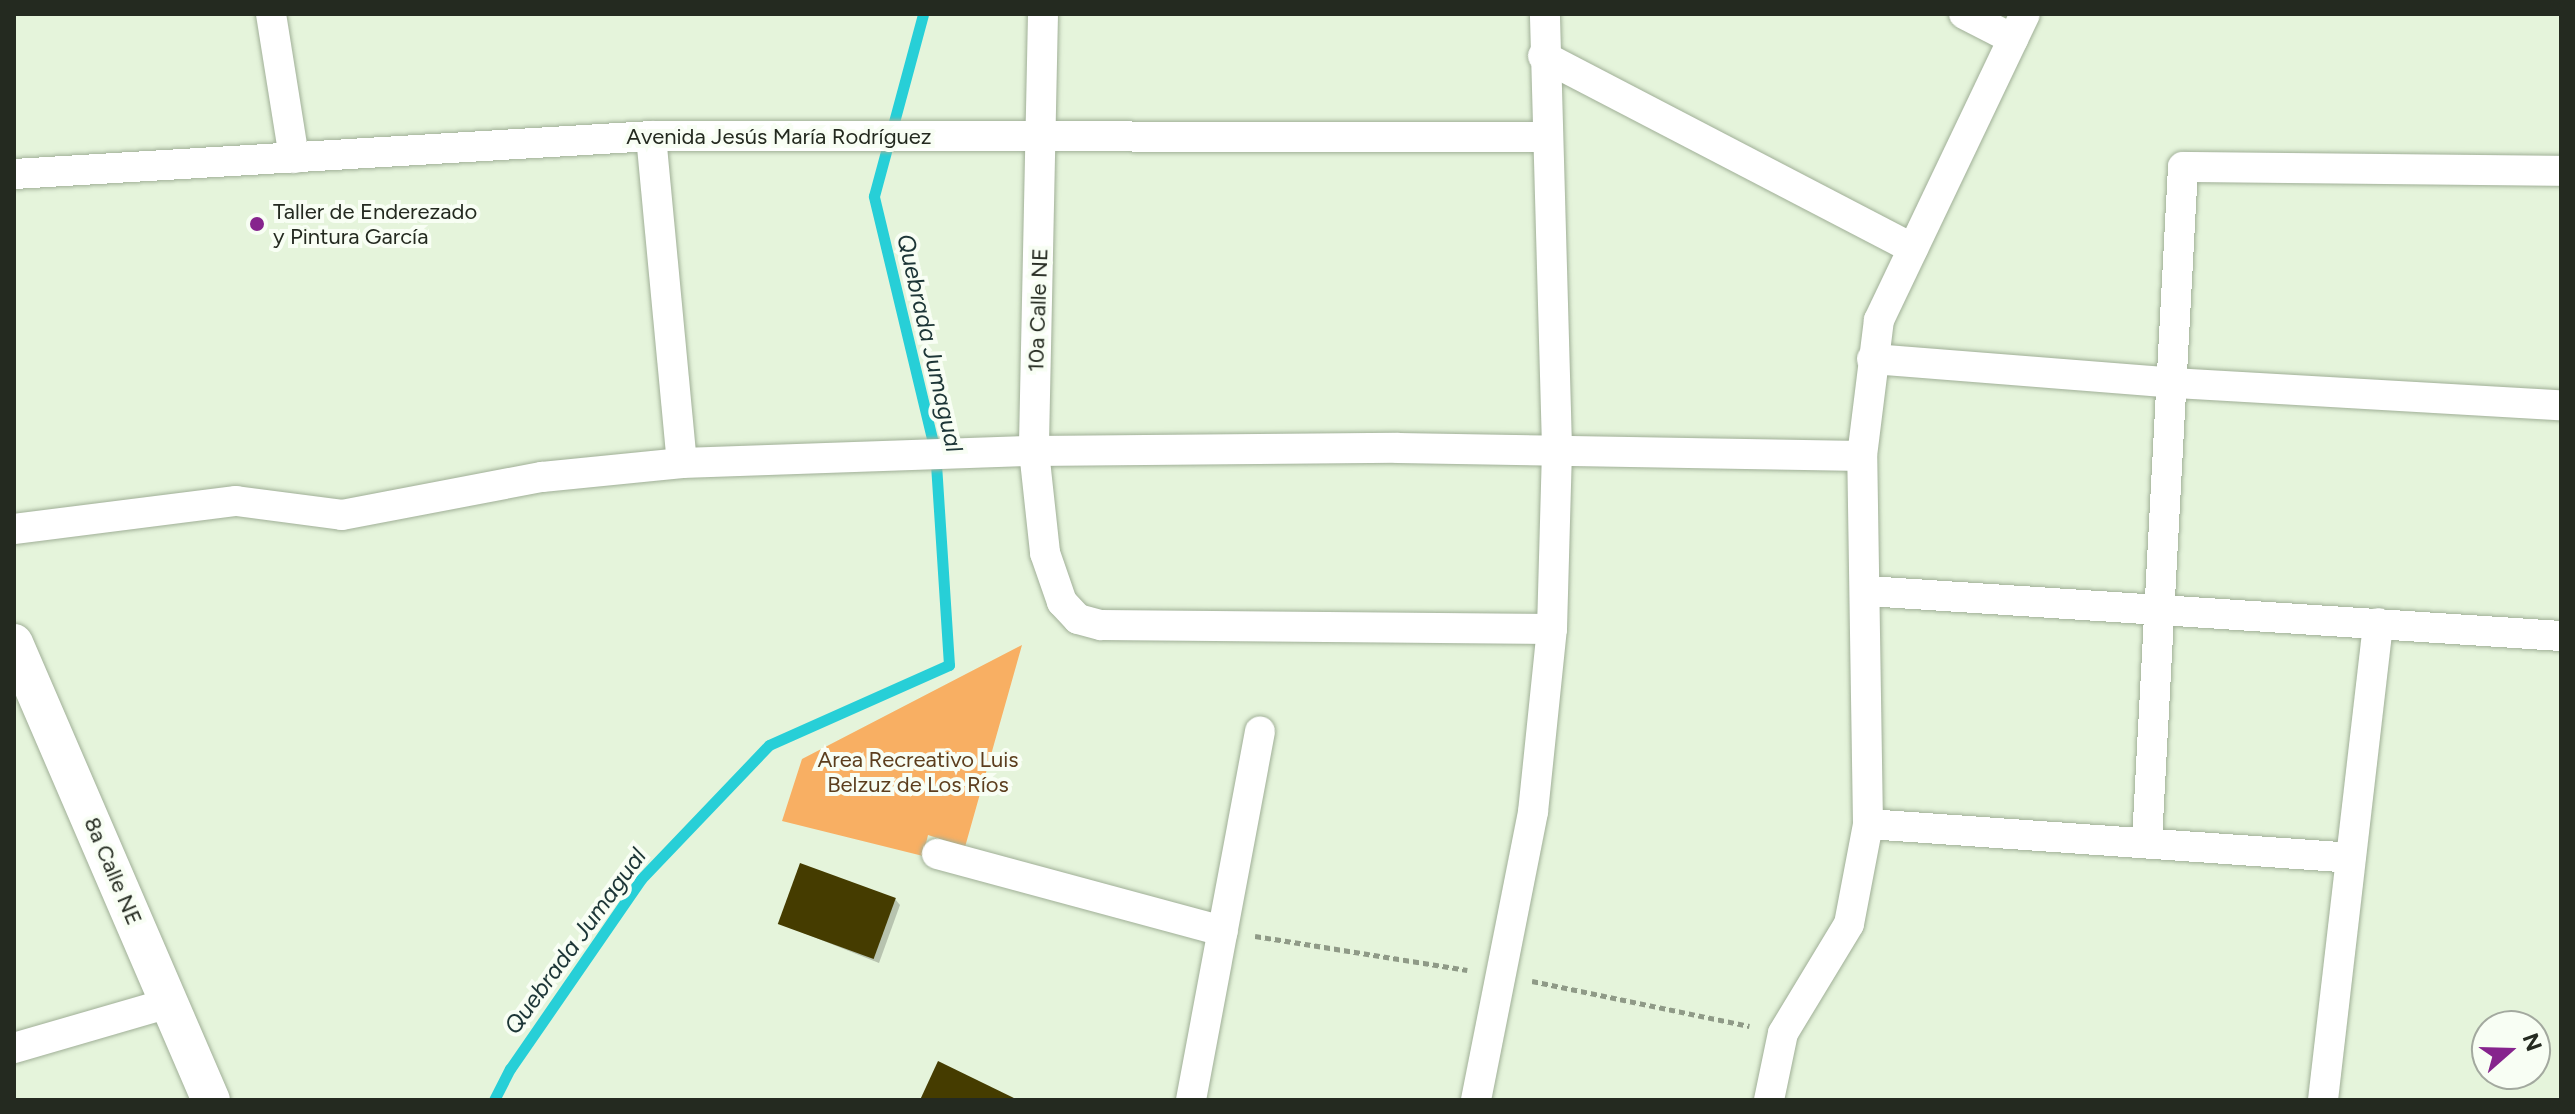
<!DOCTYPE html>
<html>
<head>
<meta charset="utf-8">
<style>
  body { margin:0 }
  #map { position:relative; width:2575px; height:1114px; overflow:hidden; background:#e5f4db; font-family:Figtree,sans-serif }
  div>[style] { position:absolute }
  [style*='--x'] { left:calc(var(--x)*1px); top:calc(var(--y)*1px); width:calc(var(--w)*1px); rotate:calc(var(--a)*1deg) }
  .green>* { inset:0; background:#f8af63 }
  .shadow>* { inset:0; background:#0003 }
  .stream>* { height:11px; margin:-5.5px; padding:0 5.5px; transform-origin:5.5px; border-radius:5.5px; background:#27cfd7 }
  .building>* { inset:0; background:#453c00; transform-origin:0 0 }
  .path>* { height:5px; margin-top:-2.5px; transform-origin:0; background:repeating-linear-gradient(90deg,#8f9a87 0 6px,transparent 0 10px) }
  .roads { filter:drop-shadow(0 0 2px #a0af97) drop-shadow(0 0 2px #a0af97) }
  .minor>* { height:30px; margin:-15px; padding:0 15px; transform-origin:15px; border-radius:15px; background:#fff }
  .tertiary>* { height:38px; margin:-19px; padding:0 19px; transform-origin:19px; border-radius:19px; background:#fff }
  .dots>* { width:22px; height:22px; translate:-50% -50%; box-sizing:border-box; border:4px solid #f8fef4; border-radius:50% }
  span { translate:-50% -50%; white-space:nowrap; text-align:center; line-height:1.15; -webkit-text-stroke:8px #f8fef4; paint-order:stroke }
  .street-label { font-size:22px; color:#242a20 }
  .poi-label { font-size:22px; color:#242a20 }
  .left { translate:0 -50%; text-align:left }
  .park-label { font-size:22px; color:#5c3e1e }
  .water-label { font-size:24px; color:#1c3536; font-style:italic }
  .frame { position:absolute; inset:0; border:16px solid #242a20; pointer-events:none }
  .north { position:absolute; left:2471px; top:1010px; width:80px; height:80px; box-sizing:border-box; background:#f8fef4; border:2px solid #a3a99f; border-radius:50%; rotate:70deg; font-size:22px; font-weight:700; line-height:32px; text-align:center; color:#242a20 }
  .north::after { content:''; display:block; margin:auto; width:28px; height:36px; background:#86248d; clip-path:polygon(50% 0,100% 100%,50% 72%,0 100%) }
</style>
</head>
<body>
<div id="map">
  <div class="green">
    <div style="clip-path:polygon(1022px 645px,965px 847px,928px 835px,923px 856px,782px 821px,802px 759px)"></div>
  </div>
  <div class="shadow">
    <div style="clip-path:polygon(895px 899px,900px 905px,879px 963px,781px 924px)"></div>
  </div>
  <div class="stream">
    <div style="--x:494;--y:1100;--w:35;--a:-63"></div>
    <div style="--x:510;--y:1069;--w:231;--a:-55.4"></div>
    <div style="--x:641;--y:879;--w:185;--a:-46.3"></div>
    <div style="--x:769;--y:745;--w:197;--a:-24"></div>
    <div style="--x:949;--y:665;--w:214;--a:-93.7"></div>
    <div style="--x:935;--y:451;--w:262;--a:-103.5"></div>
    <div style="--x:874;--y:196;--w:188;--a:-74.9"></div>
  </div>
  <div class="building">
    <div style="left:800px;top:863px;width:102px;height:65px;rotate:20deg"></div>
    <div style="clip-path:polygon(938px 1061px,1018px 1100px,920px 1100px)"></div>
  </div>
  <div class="path">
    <div style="--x:1255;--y:936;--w:215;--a:9.1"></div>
    <div style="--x:1532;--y:981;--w:222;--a:11.7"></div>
  </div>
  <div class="roads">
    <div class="minor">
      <div style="--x:271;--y:14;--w:146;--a:80.9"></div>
      <div style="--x:1043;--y:14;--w:437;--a:91.2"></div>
      <div style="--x:1034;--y:451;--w:103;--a:83.8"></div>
      <div style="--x:1045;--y:553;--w:52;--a:70.9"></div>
      <div style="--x:1062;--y:602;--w:23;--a:47"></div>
      <div style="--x:1078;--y:619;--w:24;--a:15"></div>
      <div style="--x:1101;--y:625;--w:451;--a:0.5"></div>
      <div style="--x:1964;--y:14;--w:55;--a:27"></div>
      <div style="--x:1543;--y:56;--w:417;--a:27.5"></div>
      <div style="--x:651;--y:136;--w:328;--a:84.6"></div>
      <div style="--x:14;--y:174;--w:638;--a:-3.41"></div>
      <div style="--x:651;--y:136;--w:894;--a:0.06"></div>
      <div style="--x:1872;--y:359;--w:303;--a:4.5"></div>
      <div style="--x:2174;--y:383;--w:388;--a:3.3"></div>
      <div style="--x:14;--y:529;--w:224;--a:-7.2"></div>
      <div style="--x:236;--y:501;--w:107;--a:7.5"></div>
      <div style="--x:342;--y:515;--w:204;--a:-10.8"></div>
      <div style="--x:542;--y:477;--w:141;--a:-5.7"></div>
      <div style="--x:682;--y:463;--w:352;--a:-2"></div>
      <div style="--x:1034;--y:451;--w:364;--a:-0.5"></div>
      <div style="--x:1398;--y:448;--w:464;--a:1"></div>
      <div style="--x:1867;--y:591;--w:695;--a:3.71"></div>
      <div style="--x:1868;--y:824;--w:483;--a:4"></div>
      <div style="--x:2147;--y:841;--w:675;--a:-86.94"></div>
      <div style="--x:2183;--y:167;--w:378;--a:0.6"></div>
      <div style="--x:937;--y:854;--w:296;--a:15.1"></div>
      <div style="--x:14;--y:1048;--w:161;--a:-16.2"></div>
      <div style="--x:1191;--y:1100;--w:375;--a:-79.4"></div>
      <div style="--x:1476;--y:1100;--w:294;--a:-78.8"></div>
      <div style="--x:1533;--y:812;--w:184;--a:-84.1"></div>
      <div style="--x:1552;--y:629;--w:182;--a:-88.4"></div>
      <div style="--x:1557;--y:447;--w:433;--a:-91.6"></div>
      <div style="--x:1769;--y:1100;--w:68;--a:-78.2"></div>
      <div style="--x:1783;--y:1033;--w:127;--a:-58.8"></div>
      <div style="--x:1849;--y:924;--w:102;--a:-79.2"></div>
      <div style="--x:1868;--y:824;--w:368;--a:-90.9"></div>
      <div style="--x:1862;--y:456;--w:137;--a:-82.9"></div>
      <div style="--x:1879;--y:320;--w:339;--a:-64.5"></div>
      <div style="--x:2323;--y:1100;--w:480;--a:-83.4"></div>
    </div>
    <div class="tertiary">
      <div style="--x:14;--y:643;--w:498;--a:66.7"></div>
    </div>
  </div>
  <div class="dots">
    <div style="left:257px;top:224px;background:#86248d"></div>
  </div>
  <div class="street-label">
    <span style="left:779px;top:137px">Avenida Jesús María Rodríguez</span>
    <span style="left:1038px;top:310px;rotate:-88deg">10a Calle NE</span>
    <span style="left:113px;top:871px;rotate:67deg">8a Calle NE</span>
  </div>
  <div class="poi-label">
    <span class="left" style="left:273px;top:224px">Taller de Enderezado<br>y Pintura García</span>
  </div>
  <div class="park-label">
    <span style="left:918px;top:772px">Area Recreativo Luis<br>Belzuz de Los Ríos</span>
  </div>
  <div class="water-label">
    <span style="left:930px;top:343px;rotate:77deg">Quebrada Jumagual</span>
    <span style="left:575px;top:941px;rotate:-54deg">Quebrada Jumagual</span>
  </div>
  <div class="frame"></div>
  <div class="north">N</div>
</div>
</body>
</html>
